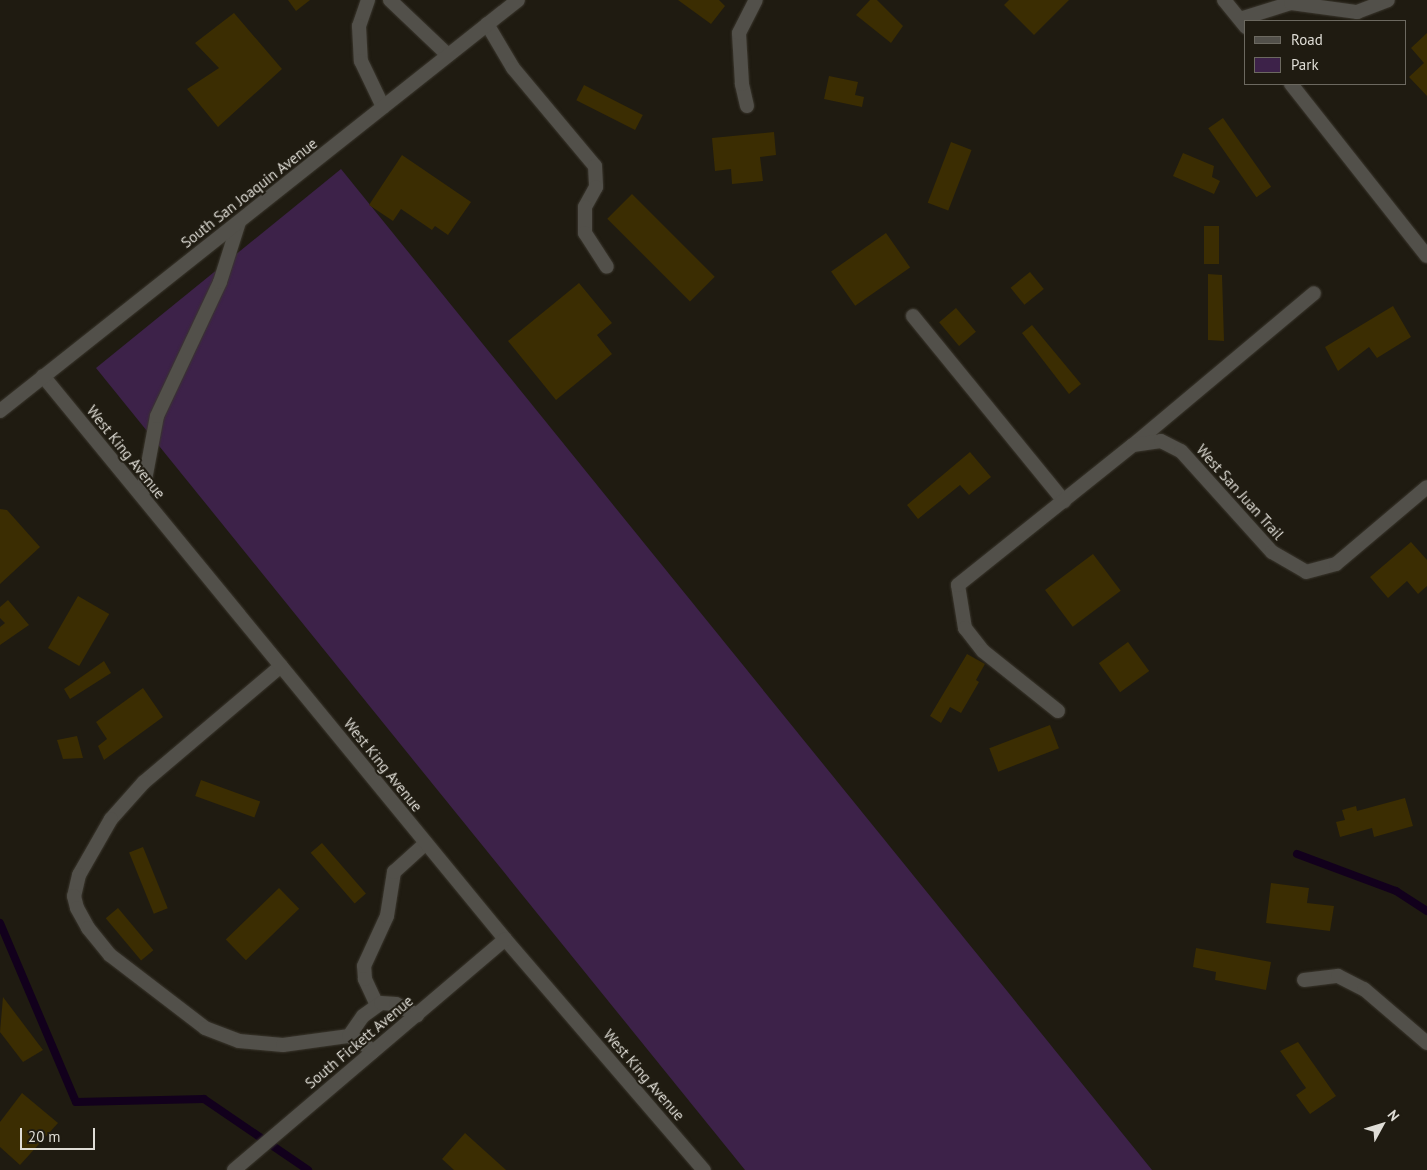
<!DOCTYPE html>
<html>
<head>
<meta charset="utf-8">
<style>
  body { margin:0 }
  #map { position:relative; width:1427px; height:1170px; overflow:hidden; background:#1f1b11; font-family:"PT Sans",sans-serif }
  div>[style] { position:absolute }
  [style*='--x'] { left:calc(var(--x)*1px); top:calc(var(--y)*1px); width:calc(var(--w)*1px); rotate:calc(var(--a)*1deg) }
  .green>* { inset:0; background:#3d2249 }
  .stream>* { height:8px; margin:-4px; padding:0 4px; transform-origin:4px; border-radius:4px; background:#12001c }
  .building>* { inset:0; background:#3b2d02; transform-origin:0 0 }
  .roads { filter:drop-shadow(0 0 1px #3a362d) drop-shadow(0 0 1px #3a362d) }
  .service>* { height:14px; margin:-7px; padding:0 7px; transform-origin:7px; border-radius:7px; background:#52504a }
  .minor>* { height:14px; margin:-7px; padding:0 7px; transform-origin:7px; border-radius:7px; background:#52504a }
  .tertiary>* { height:14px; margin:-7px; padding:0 7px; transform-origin:7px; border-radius:7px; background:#52504a }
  span { translate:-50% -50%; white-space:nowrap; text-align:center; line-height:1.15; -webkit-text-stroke:4px #1f1b11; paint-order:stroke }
  .street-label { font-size:15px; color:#dfddd6 }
  .legend { position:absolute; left:1244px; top:20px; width:162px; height:65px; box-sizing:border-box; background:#1f1b11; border:1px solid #6c6960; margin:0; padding:6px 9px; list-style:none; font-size:15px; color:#dfddd6 }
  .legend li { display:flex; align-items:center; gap:10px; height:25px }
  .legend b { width:25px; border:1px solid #6c6960 }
  .north { position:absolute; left:1357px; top:1100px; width:50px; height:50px; -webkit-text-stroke:4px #1f1b11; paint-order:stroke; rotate:51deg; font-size:14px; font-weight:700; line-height:20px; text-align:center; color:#dfddd6 }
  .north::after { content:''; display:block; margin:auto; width:18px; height:22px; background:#dfddd6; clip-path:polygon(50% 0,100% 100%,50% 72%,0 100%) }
  .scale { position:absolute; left:20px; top:1128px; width:75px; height:22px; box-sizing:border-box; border:2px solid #dfddd6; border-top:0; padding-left:6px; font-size:15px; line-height:18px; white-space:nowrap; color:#dfddd6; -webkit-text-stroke:4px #1f1b11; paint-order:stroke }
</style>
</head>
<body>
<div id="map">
  <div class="green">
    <div style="clip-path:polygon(341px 169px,1152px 1170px,745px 1170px,96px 368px)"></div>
  </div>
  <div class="stream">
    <div style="--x:1297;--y:854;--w:106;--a:20.5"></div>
    <div style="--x:1396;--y:891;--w:37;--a:33"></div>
    <div style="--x:0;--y:923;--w:194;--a:67"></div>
    <div style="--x:76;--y:1102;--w:128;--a:-1.3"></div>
    <div style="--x:204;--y:1099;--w:126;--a:34.3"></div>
  </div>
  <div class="building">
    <div style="clip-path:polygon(288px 0,310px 0,296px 11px)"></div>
    <div style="clip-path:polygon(678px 0,719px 0,725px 6px,711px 24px)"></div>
    <div style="clip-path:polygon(870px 0,877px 0,903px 26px,891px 43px,856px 15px)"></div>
    <div style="clip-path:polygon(1009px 0,1069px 0,1034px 35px,1004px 5px)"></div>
    <div style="clip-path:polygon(234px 13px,282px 69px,218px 127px,187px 89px,219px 68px,195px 43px)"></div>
    <div style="clip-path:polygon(1427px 33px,1427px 96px,1409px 77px,1424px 63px,1411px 48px)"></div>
    <div style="clip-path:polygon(829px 76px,858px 82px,855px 95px,864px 97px,862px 107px,824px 99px)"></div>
    <div style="left:584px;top:85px;width:66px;height:17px;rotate:27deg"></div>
    <div style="left:1223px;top:118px;width:84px;height:18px;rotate:55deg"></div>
    <div style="clip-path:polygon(774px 132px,776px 155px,760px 157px,763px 181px,732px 184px,731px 169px,715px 171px,712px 138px)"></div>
    <div style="left:951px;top:142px;width:22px;height:65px;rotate:21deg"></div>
    <div style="clip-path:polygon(1183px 153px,1214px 166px,1212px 177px,1220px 181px,1214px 194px,1173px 176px)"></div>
    <div style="clip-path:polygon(402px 155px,471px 202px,448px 235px,435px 226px,432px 230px,401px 209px,393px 221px,369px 205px)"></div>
    <div style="left:632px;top:194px;width:117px;height:35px;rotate:45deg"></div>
    <div style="left:1204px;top:226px;width:15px;height:38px"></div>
    <div style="left:886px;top:233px;width:42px;height:67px;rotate:55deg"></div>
    <div style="left:1030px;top:272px;width:22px;height:25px;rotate:51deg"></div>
    <div style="clip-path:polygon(1208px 274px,1222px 275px,1224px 341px,1208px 340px)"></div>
    <div style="clip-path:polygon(579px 283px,612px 323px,597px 335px,612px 354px,556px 400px,508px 341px)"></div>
    <div style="clip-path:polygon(1393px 306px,1411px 337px,1377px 358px,1369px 347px,1338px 371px,1325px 347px)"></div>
    <div style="left:956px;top:308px;width:31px;height:22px;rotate:50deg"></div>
    <div style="clip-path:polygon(1032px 325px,1081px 384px,1069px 394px,1022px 333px)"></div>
    <div style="clip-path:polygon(970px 452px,991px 477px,969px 495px,960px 485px,918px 519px,907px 505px)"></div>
    <div style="clip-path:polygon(0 509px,7px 510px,40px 547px,0 584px)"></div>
    <div style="clip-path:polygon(1411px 542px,1427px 560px,1427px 586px,1418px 594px,1407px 581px,1388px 598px,1370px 577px)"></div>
    <div style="left:1093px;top:554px;width:46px;height:60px;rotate:53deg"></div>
    <div style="left:78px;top:596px;width:36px;height:60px;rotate:30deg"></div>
    <div style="clip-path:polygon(8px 600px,29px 625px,0 645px,0 627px,5px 623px,0 618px,0 607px)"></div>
    <div style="left:1128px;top:642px;width:36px;height:36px;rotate:54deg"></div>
    <div style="clip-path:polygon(967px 654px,985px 664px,976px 680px,979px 682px,961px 713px,950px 707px,941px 723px,930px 716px)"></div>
    <div style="clip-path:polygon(104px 661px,111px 673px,70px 699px,64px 689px)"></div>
    <div style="clip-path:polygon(143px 688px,163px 717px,104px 760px,98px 746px,107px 739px,96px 722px)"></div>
    <div style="left:1050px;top:725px;width:25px;height:65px;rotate:69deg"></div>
    <div style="clip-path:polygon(77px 736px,83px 758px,63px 759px,57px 740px)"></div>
    <div style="left:201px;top:780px;width:63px;height:17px;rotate:20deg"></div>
    <div style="clip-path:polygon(1405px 798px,1413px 826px,1374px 837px,1372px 828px,1340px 837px,1336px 822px,1345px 820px,1342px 810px,1356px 806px,1357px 811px)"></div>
    <div style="left:322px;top:843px;width:67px;height:15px;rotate:49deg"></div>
    <div style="left:143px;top:847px;width:66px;height:15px;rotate:68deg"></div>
    <div style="clip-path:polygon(1271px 883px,1309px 888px,1307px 903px,1334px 906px,1330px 931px,1266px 923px)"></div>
    <div style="left:279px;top:888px;width:29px;height:74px;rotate:46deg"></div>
    <div style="left:118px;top:908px;width:55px;height:16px;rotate:50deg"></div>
    <div style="clip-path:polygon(1196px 948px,1271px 962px,1266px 990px,1215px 980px,1216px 972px,1193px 967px)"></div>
    <div style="clip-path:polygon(3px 997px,43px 1050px,23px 1062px,0 1032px)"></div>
    <div style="clip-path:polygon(1298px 1042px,1336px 1096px,1310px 1114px,1296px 1095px,1306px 1088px,1280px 1051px)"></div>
    <div style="clip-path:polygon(22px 1093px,58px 1123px,20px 1165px,0 1147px,0 1122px)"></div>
    <div style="clip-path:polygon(465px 1133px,506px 1170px,454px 1170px,442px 1159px)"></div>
  </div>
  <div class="roads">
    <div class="service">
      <div style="--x:368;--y:0;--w:28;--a:109"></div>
      <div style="--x:359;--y:26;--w:35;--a:87"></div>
      <div style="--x:361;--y:61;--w:51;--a:64.4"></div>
      <div style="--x:390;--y:0;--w:80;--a:43.5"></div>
      <div style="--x:1240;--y:19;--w:53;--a:-17.4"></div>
      <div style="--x:1291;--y:3;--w:67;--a:7.8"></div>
      <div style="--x:1357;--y:12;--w:33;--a:-21"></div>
      <div style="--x:487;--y:24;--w:51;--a:59.4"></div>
      <div style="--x:513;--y:68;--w:128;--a:50.1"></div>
      <div style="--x:595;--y:166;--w:21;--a:87"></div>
      <div style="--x:596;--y:187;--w:23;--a:119"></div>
      <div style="--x:585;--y:207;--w:26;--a:90"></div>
      <div style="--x:585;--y:233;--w:40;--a:57.1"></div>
      <div style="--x:747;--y:106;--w:23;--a:-103"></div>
      <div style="--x:742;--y:84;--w:51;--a:-93.4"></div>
      <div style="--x:739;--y:33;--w:37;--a:-63"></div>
      <div style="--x:913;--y:316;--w:239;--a:50.8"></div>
      <div style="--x:1133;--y:445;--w:236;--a:-40"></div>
      <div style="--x:142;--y:496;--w:81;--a:-79.4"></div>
      <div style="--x:157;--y:416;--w:148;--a:-64.8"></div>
      <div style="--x:220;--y:282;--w:63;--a:-72.4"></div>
      <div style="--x:958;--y:585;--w:44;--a:80.8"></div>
      <div style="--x:965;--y:628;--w:29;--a:52"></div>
      <div style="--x:983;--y:651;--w:96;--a:38.7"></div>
      <div style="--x:281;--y:666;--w:180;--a:139.7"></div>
      <div style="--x:144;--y:782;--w:50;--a:131.7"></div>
      <div style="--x:111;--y:819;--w:64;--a:119.7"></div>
      <div style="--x:79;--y:875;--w:22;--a:103"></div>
      <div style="--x:74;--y:896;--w:12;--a:76"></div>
      <div style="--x:77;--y:908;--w:23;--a:61"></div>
      <div style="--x:88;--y:928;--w:35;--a:51"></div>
      <div style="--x:110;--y:955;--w:120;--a:37.5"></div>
      <div style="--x:205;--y:1028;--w:36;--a:21"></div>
      <div style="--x:239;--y:1041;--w:44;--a:5.2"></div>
      <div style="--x:283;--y:1045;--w:67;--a:-7.8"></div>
      <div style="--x:349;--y:1036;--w:16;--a:27"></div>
      <div style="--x:363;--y:1043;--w:13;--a:42"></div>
      <div style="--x:1304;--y:980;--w:34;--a:-7"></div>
      <div style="--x:1338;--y:976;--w:29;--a:27"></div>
      <div style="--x:1364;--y:989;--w:83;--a:40.6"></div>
      <div style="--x:377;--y:1005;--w:29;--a:-115"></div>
      <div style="--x:365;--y:979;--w:13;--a:-94"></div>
      <div style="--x:364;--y:966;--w:55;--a:-65.3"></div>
      <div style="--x:387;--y:916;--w:45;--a:-81"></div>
      <div style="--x:394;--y:872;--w:43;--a:-42.2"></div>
      <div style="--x:349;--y:1036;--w:24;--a:-55"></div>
      <div style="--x:363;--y:1016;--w:22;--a:-36"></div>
      <div style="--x:381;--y:1003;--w:15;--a:4"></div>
      <div style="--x:396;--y:1004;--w:24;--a:28"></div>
    </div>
    <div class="minor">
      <div style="--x:43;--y:376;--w:728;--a:50.63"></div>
      <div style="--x:505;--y:939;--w:305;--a:49.3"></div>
      <div style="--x:0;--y:411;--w:661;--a:-38.43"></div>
      <div style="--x:958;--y:585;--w:224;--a:-38.7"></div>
      <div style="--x:1133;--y:445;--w:28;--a:-8"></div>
      <div style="--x:1161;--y:441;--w:22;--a:27"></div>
      <div style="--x:1181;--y:451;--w:136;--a:48"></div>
      <div style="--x:1272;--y:552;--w:39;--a:30"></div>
      <div style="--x:1306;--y:572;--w:31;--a:-15"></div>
      <div style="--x:1336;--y:564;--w:119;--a:-40.2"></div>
      <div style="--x:234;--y:1170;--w:356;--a:-40.4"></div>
    </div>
    <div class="tertiary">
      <div style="--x:1224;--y:0;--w:35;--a:51"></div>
      <div style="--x:1291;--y:84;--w:219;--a:51.7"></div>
    </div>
  </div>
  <div class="street-label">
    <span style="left:249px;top:193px;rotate:-38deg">South San Joaquin Avenue</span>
    <span style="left:126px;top:452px;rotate:51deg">West King Avenue</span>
    <span style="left:1240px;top:492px;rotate:48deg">West San Juan Trail</span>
    <span style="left:383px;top:765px;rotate:51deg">West King Avenue</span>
    <span style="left:359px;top:1042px;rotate:-40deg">South Fickett Avenue</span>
    <span style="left:644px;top:1075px;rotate:49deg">West King Avenue</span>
  </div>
  <ul class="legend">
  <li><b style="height:6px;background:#52504a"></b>Road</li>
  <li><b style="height:14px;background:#3d2249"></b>Park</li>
  </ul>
  <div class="north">N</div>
  <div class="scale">20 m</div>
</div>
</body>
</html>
